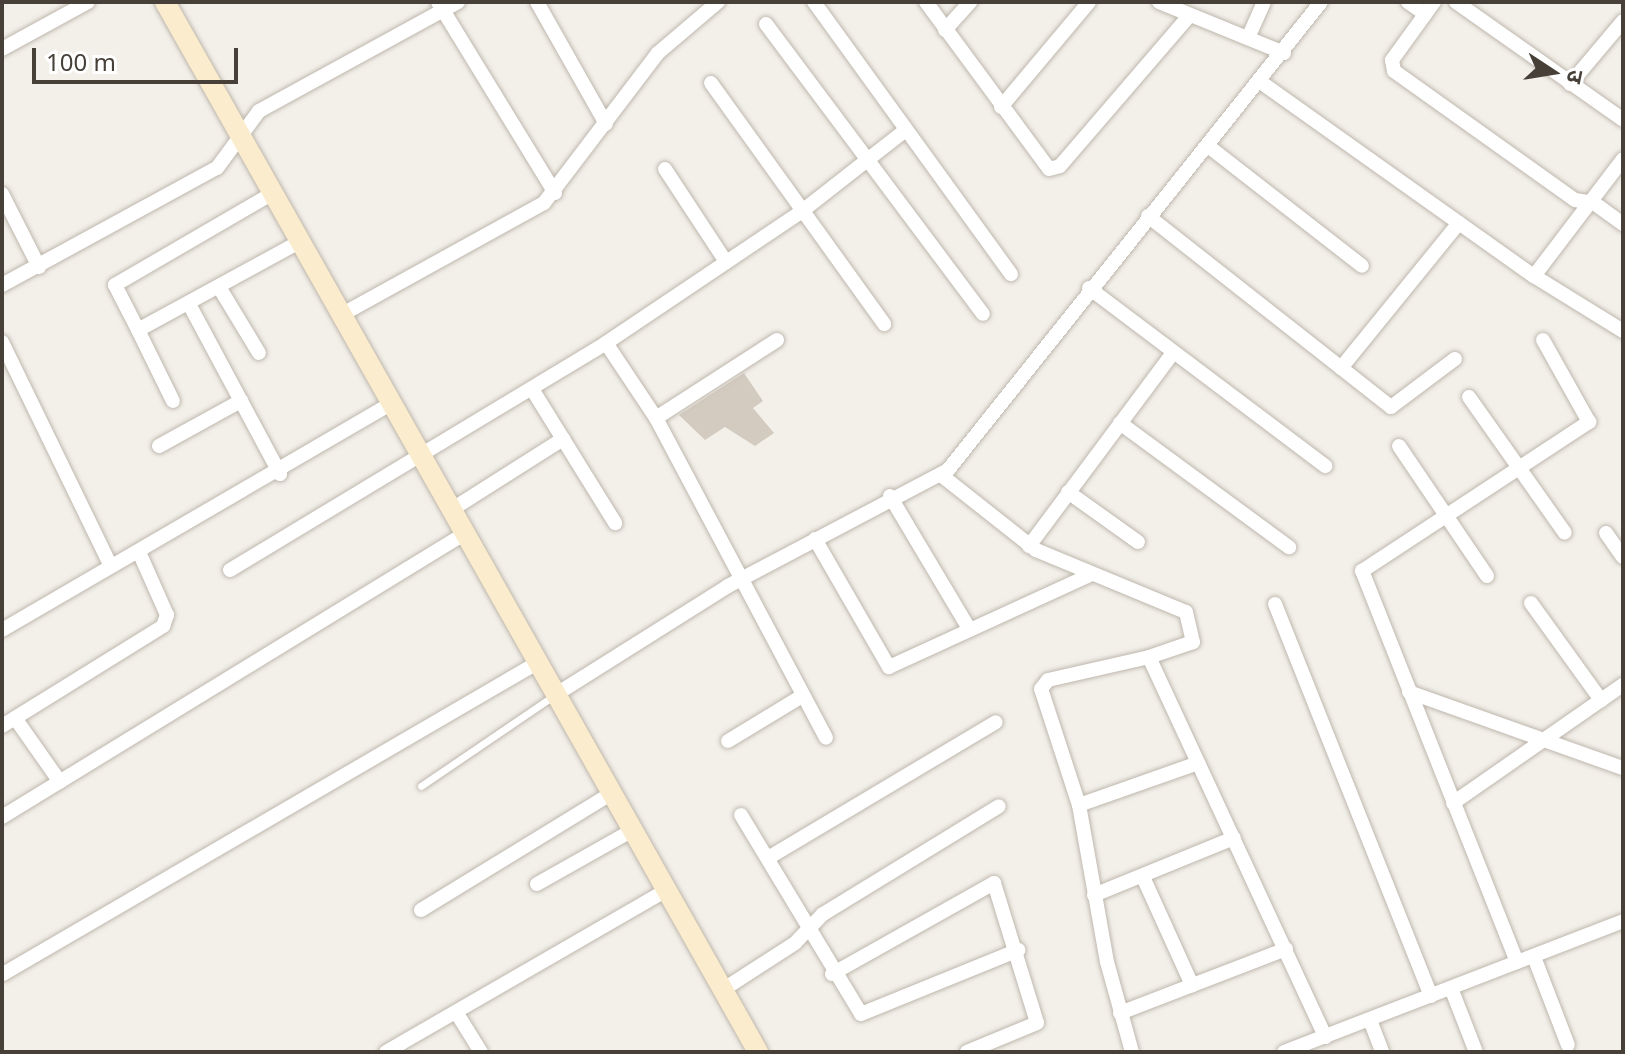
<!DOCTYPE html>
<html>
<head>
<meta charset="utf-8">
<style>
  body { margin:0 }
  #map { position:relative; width:1625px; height:1054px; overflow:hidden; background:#f3f0ea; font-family:"Noto Sans","Noto Sans Devanagari",sans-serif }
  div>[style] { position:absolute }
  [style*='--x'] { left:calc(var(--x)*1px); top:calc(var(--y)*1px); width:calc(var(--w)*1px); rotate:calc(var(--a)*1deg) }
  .building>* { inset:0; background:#d4cbc0 }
  .roads { filter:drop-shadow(0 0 2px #beb7ad) drop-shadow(0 0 2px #beb7ad) }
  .lane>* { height:7px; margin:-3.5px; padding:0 3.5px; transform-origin:3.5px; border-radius:3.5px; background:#fff }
  .street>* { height:14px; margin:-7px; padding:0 7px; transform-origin:7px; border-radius:7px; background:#fff }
  .secondary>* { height:20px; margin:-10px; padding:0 10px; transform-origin:10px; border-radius:10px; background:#faeccd }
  span { translate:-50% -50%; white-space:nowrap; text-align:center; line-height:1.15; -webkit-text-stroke:8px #fff; paint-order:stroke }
  .frame { position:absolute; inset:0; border:4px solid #474039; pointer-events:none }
  .north { position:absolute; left:1513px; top:32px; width:80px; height:80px; -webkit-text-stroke:6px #fff; paint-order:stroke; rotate:102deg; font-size:22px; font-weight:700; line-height:32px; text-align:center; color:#474039 }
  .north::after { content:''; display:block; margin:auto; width:28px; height:36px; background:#474039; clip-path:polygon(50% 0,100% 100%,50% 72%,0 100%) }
  .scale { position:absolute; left:32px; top:48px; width:206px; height:36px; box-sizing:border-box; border:4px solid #474039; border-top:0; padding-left:10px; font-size:24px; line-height:28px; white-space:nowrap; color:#474039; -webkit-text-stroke:6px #fff; paint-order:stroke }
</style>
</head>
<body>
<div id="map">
  <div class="building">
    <div style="clip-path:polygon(744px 373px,763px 401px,753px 408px,774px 433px,755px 446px,725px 427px,705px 440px,679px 415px)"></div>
  </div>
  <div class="roads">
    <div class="lane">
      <div style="--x:421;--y:786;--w:162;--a:-34.2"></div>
    </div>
    <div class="street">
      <div style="--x:438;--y:2;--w:224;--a:58.5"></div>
      <div style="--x:537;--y:2;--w:140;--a:60.5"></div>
      <div style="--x:814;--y:2;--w:336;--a:54.1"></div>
      <div style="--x:926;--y:2;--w:207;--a:53.6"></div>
      <div style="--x:1049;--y:169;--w:11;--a:-15"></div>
      <div style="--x:1060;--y:166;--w:199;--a:-49.3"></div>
      <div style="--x:1159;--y:2;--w:135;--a:22.2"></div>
      <div style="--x:1408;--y:2;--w:21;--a:35"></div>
      <div style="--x:1434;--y:2;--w:72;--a:125.9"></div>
      <div style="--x:1392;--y:60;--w:11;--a:80"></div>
      <div style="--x:1394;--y:71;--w:222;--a:35.5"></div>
      <div style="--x:1575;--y:200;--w:19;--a:9"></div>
      <div style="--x:1594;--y:203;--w:36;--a:36"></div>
      <div style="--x:1456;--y:2;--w:204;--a:35.2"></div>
      <div style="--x:766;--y:24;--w:362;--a:53.2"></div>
      <div style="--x:945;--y:30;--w:38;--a:-48"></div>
      <div style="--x:1248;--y:38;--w:39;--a:-66"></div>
      <div style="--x:2;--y:49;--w:98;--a:-28.7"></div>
      <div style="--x:711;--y:83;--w:297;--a:54.3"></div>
      <div style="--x:1262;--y:83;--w:334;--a:35.4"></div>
      <div style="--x:1534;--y:276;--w:147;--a:-52.7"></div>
      <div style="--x:1570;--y:84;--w:82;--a:-49.9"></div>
      <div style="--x:1001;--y:107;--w:137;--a:-50"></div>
      <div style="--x:1208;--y:146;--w:195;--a:37.9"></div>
      <div style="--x:665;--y:169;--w:111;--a:56.7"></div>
      <div style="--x:273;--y:193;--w:183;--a:149.8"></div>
      <div style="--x:115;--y:285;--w:51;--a:62.9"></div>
      <div style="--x:138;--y:330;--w:186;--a:-28.6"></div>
      <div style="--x:2;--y:194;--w:82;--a:63.1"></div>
      <div style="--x:1148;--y:216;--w:309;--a:38.2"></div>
      <div style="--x:1391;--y:407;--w:80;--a:-36.9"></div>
      <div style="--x:1534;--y:276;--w:105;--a:31.7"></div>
      <div style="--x:2;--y:285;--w:245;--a:-28.6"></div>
      <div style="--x:217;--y:168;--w:71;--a:-53.6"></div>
      <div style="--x:259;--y:111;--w:227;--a:-28.7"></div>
      <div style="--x:219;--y:287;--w:77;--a:58.8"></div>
      <div style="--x:1089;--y:288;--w:296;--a:37"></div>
      <div style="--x:189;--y:304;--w:193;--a:61.8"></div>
      <div style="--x:341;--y:315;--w:232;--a:-28.9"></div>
      <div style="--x:544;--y:203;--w:188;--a:-52.8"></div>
      <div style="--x:658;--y:53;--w:79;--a:-40.4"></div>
      <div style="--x:138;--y:330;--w:79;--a:63.8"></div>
      <div style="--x:2;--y:342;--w:249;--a:64.1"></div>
      <div style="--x:606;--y:343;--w:90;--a:56.3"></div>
      <div style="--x:656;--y:418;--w:362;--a:62"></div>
      <div style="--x:1341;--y:368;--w:187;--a:-50.9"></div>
      <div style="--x:532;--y:389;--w:158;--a:58.2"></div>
      <div style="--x:1469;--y:397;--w:166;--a:54.8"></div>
      <div style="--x:656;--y:418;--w:144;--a:-32.8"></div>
      <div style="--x:1120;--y:423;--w:210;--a:36.3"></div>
      <div style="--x:159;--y:446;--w:94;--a:-28.8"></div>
      <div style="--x:1399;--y:446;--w:157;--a:55.9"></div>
      <div style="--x:941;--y:475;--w:121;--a:38.3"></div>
      <div style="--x:1036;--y:550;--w:162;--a:22.5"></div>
      <div style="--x:1186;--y:612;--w:31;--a:77"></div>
      <div style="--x:1193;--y:642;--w:46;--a:161.2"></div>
      <div style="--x:1149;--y:657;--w:419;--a:65.1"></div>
      <div style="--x:1068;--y:492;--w:86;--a:35.5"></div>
      <div style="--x:890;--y:496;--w:152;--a:59.2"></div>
      <div style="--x:451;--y:510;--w:133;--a:-32.4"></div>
      <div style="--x:1606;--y:533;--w:29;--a:55"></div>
      <div style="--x:815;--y:539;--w:148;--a:60"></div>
      <div style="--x:889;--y:667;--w:221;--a:-24.6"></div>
      <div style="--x:1029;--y:546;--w:239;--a:-53.3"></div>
      <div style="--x:230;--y:570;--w:439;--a:-31.1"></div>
      <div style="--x:606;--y:343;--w:235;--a:-33.9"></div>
      <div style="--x:801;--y:212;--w:130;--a:-38.1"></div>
      <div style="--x:1531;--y:603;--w:120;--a:54.2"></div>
      <div style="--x:1275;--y:604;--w:422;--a:68.3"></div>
      <div style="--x:2;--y:630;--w:450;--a:-30.2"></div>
      <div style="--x:1409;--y:692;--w:227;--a:19.6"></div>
      <div style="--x:555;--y:695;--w:204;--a:-32.2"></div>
      <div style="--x:728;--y:586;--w:249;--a:-27.8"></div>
      <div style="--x:948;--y:470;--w:598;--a:-51.44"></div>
      <div style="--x:15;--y:718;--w:78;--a:54.9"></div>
      <div style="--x:2;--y:726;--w:190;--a:-31.8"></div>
      <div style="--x:163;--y:626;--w:12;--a:-70"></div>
      <div style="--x:167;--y:615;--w:69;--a:-114"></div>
      <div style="--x:728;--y:741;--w:87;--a:-31.3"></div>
      <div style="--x:1453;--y:803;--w:207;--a:-34.8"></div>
      <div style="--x:1079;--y:805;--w:126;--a:-19.4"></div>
      <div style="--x:741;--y:815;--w:232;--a:58.9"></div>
      <div style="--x:861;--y:1014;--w:170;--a:-22.1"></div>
      <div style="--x:2;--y:817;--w:542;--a:-31.49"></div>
      <div style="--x:768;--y:858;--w:265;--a:-30.8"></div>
      <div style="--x:1143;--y:877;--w:119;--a:65.6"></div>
      <div style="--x:537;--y:884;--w:110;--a:-29.4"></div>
      <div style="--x:1094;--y:895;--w:151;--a:-22.2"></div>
      <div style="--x:421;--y:910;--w:224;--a:-31.5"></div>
      <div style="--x:1534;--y:957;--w:94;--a:68.9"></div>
      <div style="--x:1517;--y:962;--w:421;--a:-111.6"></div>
      <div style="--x:1362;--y:571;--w:272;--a:-33.3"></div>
      <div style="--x:1589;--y:422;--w:94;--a:-119.3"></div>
      <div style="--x:3;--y:974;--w:618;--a:-30.22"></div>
      <div style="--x:832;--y:974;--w:186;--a:-29.3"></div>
      <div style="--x:994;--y:883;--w:146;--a:72.9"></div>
      <div style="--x:1037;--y:1023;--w:76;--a:157.5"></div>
      <div style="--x:1451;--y:988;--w:69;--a:68.7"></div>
      <div style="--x:724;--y:989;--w:85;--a:-32.9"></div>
      <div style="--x:795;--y:943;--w:40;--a:-46"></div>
      <div style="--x:823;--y:914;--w:206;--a:-31.5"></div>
      <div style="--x:456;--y:1012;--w:47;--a:58"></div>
      <div style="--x:1120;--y:1013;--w:178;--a:-21.1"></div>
      <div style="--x:1370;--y:1020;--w:34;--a:69"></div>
      <div style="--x:386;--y:1052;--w:324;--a:-30"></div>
      <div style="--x:1132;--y:1052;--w:93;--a:-105.5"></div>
      <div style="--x:1107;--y:962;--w:159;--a:-100.1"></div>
      <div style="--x:1079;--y:805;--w:122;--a:-108.1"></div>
      <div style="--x:1041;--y:689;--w:11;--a:-52"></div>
      <div style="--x:1048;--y:680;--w:104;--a:-12.8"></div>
      <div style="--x:1284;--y:1052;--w:363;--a:-21.1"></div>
    </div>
    <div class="secondary">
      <div style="--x:165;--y:2;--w:1206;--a:60.54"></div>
    </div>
  </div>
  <div class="frame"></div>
  <div class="north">उ</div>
  <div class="scale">100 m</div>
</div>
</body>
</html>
